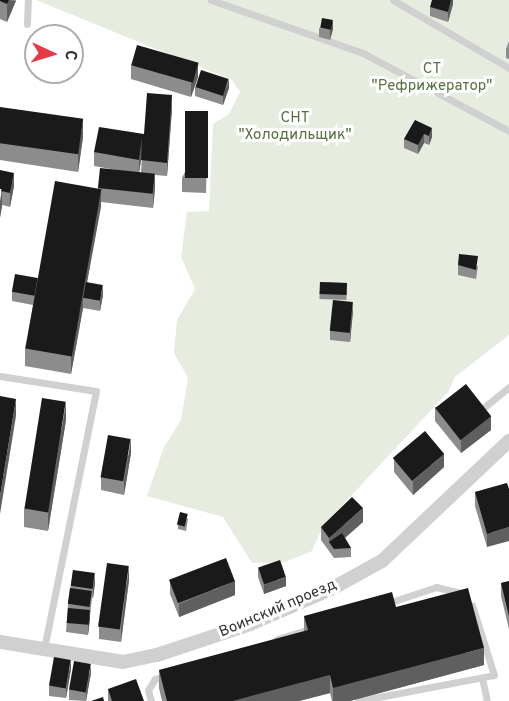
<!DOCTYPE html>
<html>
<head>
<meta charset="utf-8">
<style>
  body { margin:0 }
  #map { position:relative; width:509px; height:701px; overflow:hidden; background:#fff; font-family:Overpass,sans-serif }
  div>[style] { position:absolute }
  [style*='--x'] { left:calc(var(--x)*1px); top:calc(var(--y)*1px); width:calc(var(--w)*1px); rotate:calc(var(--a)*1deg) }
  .green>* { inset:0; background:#e6ecdf }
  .lane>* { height:7px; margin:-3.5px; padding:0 3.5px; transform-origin:3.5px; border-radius:3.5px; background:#d0d0d0 }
  .street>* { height:14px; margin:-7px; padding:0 7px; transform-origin:7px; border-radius:7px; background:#d0d0d0 }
  .wall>* { inset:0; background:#8c8c8c; transform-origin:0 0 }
  .shaded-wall>* { inset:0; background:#5f5f5f }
  .building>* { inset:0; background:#1a1a1a; transform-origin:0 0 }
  span { translate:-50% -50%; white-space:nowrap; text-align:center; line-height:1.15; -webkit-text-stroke:6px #fff; paint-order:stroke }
  .park-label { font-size:15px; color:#56703f }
  .street-label { font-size:15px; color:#333 }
  .north { position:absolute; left:24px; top:24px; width:60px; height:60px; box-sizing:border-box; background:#fff; border:2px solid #adadad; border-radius:50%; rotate:94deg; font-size:16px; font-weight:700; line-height:24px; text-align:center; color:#333 }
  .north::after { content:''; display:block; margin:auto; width:21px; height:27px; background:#e63946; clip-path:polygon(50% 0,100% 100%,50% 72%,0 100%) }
</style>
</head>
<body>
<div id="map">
  <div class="green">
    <div style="clip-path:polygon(36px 0,509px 0,509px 335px,455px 377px,448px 392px,323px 526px,312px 551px,285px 562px,252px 563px,223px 517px,147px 496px,164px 447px,181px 420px,188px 378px,174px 353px,177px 320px,195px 289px,181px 257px,187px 212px,209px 211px,213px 124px,229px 114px,240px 92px,232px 80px)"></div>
  </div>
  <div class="lane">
    <div style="--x:211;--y:0;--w:161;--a:19.2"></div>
    <div style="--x:363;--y:53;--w:166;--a:28.1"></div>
    <div style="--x:393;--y:0;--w:134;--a:30.4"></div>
    <div style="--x:27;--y:24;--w:24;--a:-88"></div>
    <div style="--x:0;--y:376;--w:97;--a:8.9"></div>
    <div style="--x:96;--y:391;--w:264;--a:101.4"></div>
    <div style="--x:482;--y:409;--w:35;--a:-39"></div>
    <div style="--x:385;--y:604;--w:54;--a:-18.4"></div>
    <div style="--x:436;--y:587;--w:26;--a:13"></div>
    <div style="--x:277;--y:639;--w:37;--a:-17"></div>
    <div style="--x:482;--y:678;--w:24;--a:78"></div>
    <div style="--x:151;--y:701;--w:11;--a:-105"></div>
    <div style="--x:148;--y:690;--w:13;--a:-58"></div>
    <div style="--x:155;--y:679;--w:13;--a:-18"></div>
    <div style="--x:358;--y:701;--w:138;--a:-10.8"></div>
    <div style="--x:494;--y:675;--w:73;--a:-107.4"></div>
  </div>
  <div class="street">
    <div style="--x:0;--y:642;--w:125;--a:9.2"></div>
    <div style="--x:123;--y:662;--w:35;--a:-12"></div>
    <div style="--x:157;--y:655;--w:98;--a:-18.4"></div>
    <div style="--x:250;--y:624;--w:90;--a:-23.4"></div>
    <div style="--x:333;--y:588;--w:56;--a:-28.9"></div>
    <div style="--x:382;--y:561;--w:175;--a:-43.4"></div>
  </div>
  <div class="wall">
    <div style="clip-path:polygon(0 0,16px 0,7px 22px,0 19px,0 20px)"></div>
    <div style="clip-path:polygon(453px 0,453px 4px,448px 22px,430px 16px,430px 7px)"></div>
    <div style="clip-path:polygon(319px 28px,333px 29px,330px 40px,319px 37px)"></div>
    <div style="clip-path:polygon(509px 41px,509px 59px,506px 58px,506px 49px)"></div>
    <div style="clip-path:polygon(131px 65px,198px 77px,191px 97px,131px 79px)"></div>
    <div style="clip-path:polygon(195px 87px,229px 88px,223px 105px,195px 96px)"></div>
    <div style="clip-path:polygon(0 107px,83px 137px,78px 172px,0 160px)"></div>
    <div style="clip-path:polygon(evenodd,172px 109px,167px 176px,155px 175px,155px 188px,153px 208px,101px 202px,87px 282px,103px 295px,100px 311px,83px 308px,71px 374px,25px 366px,25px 348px,33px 305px,12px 301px,12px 292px,38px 278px,98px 188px,122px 171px,94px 166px,94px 152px,144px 134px,172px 109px,142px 156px,141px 173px,139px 172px,142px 156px)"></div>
    <div style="clip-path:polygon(415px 120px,432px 137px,429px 145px,424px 143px,418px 154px,404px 148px,404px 139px)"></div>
    <div style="clip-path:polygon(208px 125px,206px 193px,182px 192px,182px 178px)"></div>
    <div style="clip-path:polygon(0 170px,14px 186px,10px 207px,2px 205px)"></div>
    <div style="clip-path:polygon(458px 265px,478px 266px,476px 279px,458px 275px)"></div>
    <div style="left:320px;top:282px;width:27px;height:17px;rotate:2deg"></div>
    <div style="clip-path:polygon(353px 311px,350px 342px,330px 340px,330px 331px)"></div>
    <div style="clip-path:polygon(435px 407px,491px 430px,461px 453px,435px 421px)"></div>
    <div style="clip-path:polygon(66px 420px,48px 531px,24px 527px,24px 509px)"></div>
    <div style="clip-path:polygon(131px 453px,124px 495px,101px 490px,101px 477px)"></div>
    <div style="clip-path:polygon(394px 459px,444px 467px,413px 495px,394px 472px)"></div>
    <div style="clip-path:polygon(507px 483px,487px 547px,475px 506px,475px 492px)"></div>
    <div style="clip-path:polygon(188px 518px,186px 531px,178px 529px,178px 525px)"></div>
    <div style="clip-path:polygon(363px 522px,345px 538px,351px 548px,351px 557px,334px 558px,321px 540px,321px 527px)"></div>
    <div style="clip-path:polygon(258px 568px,286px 586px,264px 594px,258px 577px)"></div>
    <div style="clip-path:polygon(73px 570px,95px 583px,93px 598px,92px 598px,88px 635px,66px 632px,68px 604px)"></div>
    <div style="clip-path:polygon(129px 580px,121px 642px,99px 639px,99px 626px)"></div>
    <div style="clip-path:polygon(170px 581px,235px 595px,179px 617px,170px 594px)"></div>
    <div style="clip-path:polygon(509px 581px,509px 629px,501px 596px,501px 583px)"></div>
    <div style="clip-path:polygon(396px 607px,484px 665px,350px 701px,332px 701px,330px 693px,299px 701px,162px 701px,159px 688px,159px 670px,304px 632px,304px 616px)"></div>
    <div style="clip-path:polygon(71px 669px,66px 698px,49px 696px,49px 686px)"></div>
    <div style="clip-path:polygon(91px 673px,86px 701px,69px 700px,69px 690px)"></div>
    <div style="clip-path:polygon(108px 689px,144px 701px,108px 701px)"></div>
  </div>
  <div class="shaded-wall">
    <div style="clip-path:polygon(9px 0,16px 1px,7px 22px,7px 4px)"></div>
    <div style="clip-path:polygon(451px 0,453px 0,453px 4px,448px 22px,448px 12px)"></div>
    <div style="clip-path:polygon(333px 20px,333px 29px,330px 40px,330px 31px)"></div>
    <div style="clip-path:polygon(198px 63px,198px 77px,191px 97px,191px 84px)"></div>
    <div style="clip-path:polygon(229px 79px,229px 88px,223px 105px,223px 96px)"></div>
    <div style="clip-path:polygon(172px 95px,172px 109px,167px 176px,167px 163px)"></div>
    <div style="clip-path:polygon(83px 119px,83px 137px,78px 172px,78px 154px)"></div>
    <div style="clip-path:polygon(432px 128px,432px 137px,429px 145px,429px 136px)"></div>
    <div style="clip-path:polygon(424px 134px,424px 143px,418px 154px,418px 145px)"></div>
    <div style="clip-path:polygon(142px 138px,142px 152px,139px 174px,139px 160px)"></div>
    <div style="clip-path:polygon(14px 173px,14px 186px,10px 207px,10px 193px)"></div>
    <div style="clip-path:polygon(155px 174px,155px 188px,153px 208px,153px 194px)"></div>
    <div style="clip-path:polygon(2px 189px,2px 207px,0 218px,0 201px)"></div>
    <div style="clip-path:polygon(101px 189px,101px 207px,84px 299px,83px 298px,83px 308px,71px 374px,71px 357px)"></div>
    <div style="clip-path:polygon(103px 285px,103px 295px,100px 311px,100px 302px)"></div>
    <div style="clip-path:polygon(353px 302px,353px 311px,350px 342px,350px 333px)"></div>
    <div style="clip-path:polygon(16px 399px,16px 416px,0 514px,0 496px)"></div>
    <div style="clip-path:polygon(66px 402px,66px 420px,48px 531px,48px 513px)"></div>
    <div style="clip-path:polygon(491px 416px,491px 430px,461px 453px,461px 440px)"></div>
    <div style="clip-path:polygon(131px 439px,131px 453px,124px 495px,124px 481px)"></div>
    <div style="clip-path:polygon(444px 454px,444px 467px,413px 495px,413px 481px)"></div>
    <div style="clip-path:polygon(363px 508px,363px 522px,333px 548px,329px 542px,329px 551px,329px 538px)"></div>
    <div style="clip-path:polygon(509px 527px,509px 541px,487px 547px,487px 534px)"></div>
    <div style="clip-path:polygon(129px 566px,129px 580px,121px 642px,121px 628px)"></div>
    <div style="clip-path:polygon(95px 573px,95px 583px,93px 598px,93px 589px)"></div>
    <div style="clip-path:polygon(286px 577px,286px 586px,264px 594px,264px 585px)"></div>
    <div style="clip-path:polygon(235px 581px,235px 595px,179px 617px,179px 604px)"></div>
    <div style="clip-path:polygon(90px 610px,90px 620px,88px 635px,88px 626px)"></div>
    <div style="clip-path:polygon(484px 648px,484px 665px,350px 701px,333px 701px,333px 688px)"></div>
    <div style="clip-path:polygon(71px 660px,71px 669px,66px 698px,66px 689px)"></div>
    <div style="clip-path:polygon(91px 664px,91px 673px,86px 701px,86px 693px)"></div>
    <div style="clip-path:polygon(330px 675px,330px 693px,299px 701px,233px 701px)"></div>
  </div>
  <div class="building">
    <div style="clip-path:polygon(0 0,9px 0,7px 4px,0 1px,0 2px)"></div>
    <div style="clip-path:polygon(432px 0,451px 0,448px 12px,430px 7px)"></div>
    <div style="left:322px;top:18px;width:11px;height:10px;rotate:10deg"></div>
    <div style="left:137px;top:45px;width:64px;height:21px;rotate:16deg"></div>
    <div style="left:201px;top:70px;width:29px;height:18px;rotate:18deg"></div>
    <div style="clip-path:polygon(147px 93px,172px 95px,167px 163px,141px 160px,142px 138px,139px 160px,94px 152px,99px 127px,144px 134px)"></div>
    <div style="left:0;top:107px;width:84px;height:36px;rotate:8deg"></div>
    <div style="left:185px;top:111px;width:23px;height:67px"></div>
    <div style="clip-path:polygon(415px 120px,432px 128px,429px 136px,424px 134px,418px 145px,404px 139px)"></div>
    <div style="left:100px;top:168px;width:55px;height:20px;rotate:6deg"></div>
    <div style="clip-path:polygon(0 170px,14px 173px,10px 193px,1px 191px,2px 189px,0 189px)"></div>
    <div style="left:55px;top:181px;width:47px;height:170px;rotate:10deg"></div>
    <div style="clip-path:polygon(459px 254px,478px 256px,476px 270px,458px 265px)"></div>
    <div style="left:15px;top:274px;width:23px;height:18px;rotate:10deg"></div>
    <div style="left:86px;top:282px;width:17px;height:16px;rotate:10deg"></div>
    <div style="left:320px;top:282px;width:27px;height:12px;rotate:2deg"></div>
    <div style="left:333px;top:300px;width:20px;height:31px;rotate:6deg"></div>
    <div style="left:466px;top:384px;width:41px;height:39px;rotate:52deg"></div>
    <div style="clip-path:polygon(0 396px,16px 399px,0 496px)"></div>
    <div style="left:42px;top:398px;width:24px;height:112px;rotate:9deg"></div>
    <div style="left:425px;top:431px;width:30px;height:42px;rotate:50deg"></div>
    <div style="left:108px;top:435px;width:23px;height:43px;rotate:10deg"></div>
    <div style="clip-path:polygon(507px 483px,509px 489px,509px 527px,487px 534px,475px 492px)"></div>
    <div style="clip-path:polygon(352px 497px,363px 508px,329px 538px,321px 527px)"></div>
    <div style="left:180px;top:512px;width:8px;height:13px;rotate:14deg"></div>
    <div style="clip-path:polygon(342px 533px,351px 548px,334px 549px,329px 542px)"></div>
    <div style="left:226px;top:558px;width:25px;height:61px;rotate:69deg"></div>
    <div style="left:280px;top:560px;width:18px;height:23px;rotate:71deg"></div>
    <div style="left:107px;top:563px;width:22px;height:64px;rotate:8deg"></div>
    <div style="left:73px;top:570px;width:22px;height:16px;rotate:8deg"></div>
    <div style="clip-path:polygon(509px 581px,509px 616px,501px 583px)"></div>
    <div style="left:70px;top:588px;width:22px;height:16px;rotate:8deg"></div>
    <div style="clip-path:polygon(468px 588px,484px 648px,333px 688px,330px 675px,233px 701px,167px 701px,159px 670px,308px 630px,304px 616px,392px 592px,396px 607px)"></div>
    <div style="left:68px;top:608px;width:22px;height:15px;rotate:5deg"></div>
    <div style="left:54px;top:657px;width:17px;height:29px;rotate:10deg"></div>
    <div style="left:74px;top:661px;width:17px;height:29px;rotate:10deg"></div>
    <div style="clip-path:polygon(136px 679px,144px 701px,112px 701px,108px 689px)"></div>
    <div style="clip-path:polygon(103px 697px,104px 701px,91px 701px)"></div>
  </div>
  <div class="park-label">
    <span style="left:432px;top:78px">СТ<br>"Рефрижератор"</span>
    <span style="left:295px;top:127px">СНТ<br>"Холодильщик"</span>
  </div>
  <div class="street-label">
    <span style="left:278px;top:609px;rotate:-23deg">Воинский проезд</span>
  </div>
  <div class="north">С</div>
</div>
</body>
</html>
